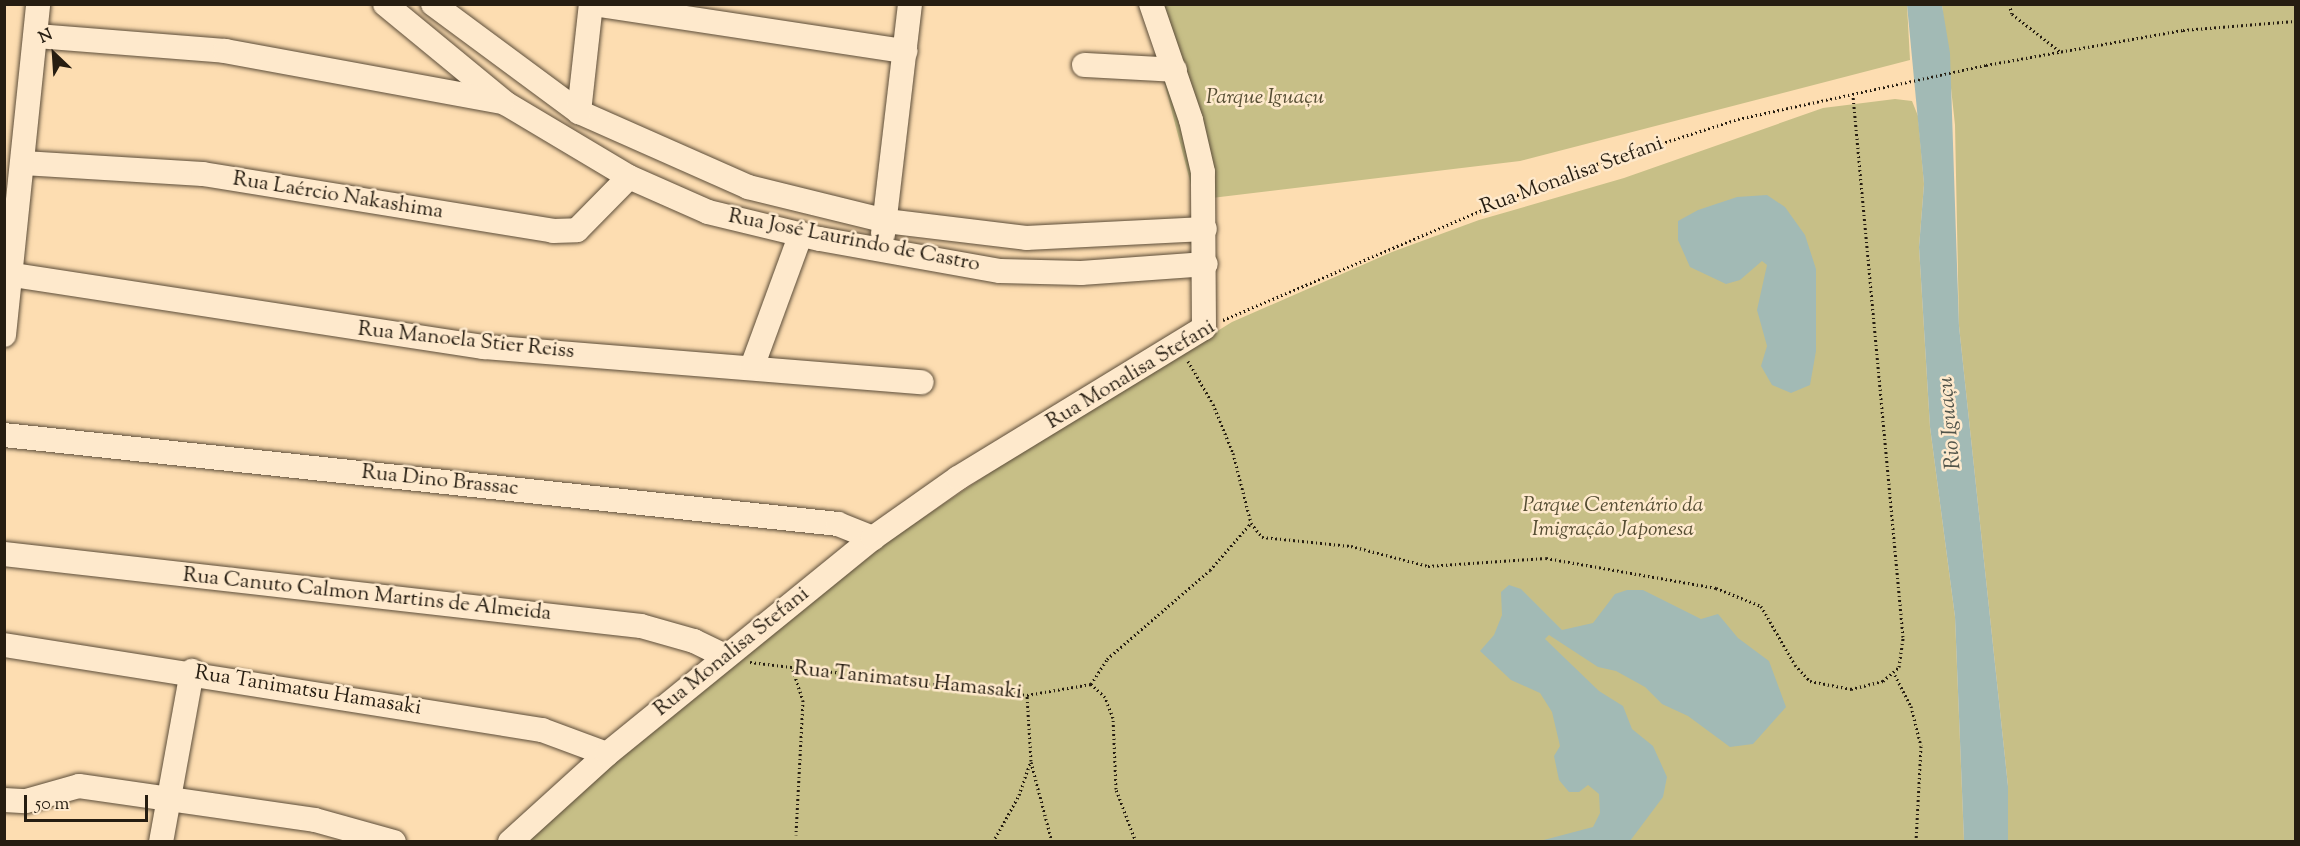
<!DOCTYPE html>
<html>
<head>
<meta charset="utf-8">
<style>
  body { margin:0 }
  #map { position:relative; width:2300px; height:846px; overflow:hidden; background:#fdddb1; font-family:"Sorts Mill Goudy",serif }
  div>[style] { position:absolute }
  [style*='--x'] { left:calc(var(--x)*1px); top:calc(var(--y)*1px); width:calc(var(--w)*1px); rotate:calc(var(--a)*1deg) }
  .green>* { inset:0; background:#c7bf87 }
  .water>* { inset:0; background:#a2bab5 }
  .path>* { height:3px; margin-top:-1.5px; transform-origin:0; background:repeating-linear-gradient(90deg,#261d11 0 1.5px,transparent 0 4.5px) }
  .roads { filter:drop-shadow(0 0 2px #5c4d39) drop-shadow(0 0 2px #5c4d39) }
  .minor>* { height:24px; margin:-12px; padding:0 12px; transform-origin:12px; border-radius:12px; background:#fee9cc }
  span { translate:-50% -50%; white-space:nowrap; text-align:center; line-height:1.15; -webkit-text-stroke:5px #fee9cc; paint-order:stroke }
  .park-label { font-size:21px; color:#564e34; font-style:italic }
  .street-label { font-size:21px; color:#261d11 }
  .water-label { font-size:22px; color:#51544a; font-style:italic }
  .frame { position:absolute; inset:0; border:6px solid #261d11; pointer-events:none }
  .north { position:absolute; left:24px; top:24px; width:60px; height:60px; -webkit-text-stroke:4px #fee9cc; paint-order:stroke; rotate:335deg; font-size:16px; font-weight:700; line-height:24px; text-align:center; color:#261d11 }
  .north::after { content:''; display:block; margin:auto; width:21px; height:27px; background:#261d11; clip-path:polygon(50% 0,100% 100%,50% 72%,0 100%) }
  .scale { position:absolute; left:24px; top:795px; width:124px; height:27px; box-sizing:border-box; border:3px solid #261d11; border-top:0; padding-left:8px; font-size:18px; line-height:21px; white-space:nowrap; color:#261d11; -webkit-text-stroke:4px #fee9cc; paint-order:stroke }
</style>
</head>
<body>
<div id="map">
  <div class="green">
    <div style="clip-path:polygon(1144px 5px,1907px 5px,1910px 60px,1520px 161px,1195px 200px)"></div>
    <div style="clip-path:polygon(1942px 5px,2295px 5px,2295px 841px,2008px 841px,2008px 786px,1959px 326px,1955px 125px)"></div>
    <div style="clip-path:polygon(1895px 99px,1912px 101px,1918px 116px,1924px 184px,1919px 247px,1930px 427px,1955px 617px,1964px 841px,525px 842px,648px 734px,890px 540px,1019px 453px,1232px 322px,1392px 252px,1479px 220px,1624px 178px,1823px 108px)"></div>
  </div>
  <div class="water">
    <div style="clip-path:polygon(1907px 5px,1942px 5px,1950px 53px,1959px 326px,2008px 786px,2008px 841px,1964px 841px,1955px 617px,1930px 427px,1919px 247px,1924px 184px)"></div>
    <div style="clip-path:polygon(1767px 195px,1785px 207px,1805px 235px,1816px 269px,1816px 351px,1810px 385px,1791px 393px,1772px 385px,1761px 366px,1767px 346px,1757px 310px,1767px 265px,1762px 261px,1740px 280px,1726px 284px,1690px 267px,1678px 240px,1678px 221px,1698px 210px,1737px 197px)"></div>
    <div style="clip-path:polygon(1509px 585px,1521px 589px,1562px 630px,1593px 623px,1615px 594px,1627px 590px,1643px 590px,1701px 619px,1718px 614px,1738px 638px,1769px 661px,1786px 707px,1753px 744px,1730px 747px,1688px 716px,1662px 704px,1645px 687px,1616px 671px,1598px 667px,1549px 635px,1545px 639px,1599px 691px,1623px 706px,1632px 729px,1653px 746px,1667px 777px,1663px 797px,1630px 841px,1540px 841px,1593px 827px,1600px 813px,1599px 794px,1588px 785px,1579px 792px,1569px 792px,1559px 780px,1554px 756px,1560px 746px,1552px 712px,1540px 693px,1511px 680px,1480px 651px,1494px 635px,1502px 615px,1501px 592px)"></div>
  </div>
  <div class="path">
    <div style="--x:2009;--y:4;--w:10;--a:73"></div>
    <div style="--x:2012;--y:14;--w:63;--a:38"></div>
    <div style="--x:1223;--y:320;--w:378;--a:-23"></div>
    <div style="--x:1571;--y:172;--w:175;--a:-17.6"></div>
    <div style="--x:1738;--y:119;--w:254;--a:-12.3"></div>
    <div style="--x:1986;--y:65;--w:200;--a:-10.1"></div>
    <div style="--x:2183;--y:30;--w:113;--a:-4.6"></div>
    <div style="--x:1188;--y:361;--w:50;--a:59.8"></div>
    <div style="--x:1213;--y:404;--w:53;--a:67.8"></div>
    <div style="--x:1233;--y:453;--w:72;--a:75.6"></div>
    <div style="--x:1251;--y:523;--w:18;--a:52"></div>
    <div style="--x:1262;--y:537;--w:89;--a:5.8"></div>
    <div style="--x:1351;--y:546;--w:80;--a:14.6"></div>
    <div style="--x:1428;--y:566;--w:118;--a:-3.9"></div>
    <div style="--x:1546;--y:558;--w:173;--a:10"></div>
    <div style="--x:1716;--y:588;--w:48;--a:21.8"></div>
    <div style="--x:1761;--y:606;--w:68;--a:60"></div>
    <div style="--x:1795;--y:665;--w:22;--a:47"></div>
    <div style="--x:1810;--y:681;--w:42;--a:11"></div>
    <div style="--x:1851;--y:689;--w:33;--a:-14"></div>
    <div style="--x:1883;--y:681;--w:21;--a:-41"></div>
    <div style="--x:1899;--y:667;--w:30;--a:-82"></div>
    <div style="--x:1903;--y:637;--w:543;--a:-95.28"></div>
    <div style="--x:750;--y:662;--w:279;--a:6.8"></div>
    <div style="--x:1027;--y:695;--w:65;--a:-9.8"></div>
    <div style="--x:793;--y:670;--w:32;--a:72"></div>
    <div style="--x:803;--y:700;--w:135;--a:93"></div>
    <div style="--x:1895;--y:675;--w:35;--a:63"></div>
    <div style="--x:1911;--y:706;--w:41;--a:76"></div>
    <div style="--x:1921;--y:746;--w:96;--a:93"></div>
    <div style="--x:1031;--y:762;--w:83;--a:75.3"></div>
    <div style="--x:993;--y:842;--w:54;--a:-61"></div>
    <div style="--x:1019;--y:795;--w:36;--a:-71"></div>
    <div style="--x:1031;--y:761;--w:66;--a:-93.5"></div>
    <div style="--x:1136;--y:842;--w:57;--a:-110.7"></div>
    <div style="--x:1116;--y:789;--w:71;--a:-92.4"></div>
    <div style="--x:1113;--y:718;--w:22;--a:-111"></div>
    <div style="--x:1105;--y:697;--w:19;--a:-137"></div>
    <div style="--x:1091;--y:684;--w:30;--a:-57"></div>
    <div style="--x:1107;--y:659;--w:136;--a:-40.8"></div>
    <div style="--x:1210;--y:570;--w:62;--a:-48.9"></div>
  </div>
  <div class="roads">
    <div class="minor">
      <div style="--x:385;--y:4;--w:156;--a:39.5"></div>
      <div style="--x:505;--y:103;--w:144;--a:30.8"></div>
      <div style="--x:629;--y:177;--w:86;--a:23.9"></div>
      <div style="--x:708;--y:212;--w:115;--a:13.6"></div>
      <div style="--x:820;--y:239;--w:183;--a:10.1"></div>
      <div style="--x:1000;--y:271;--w:81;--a:1.4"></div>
      <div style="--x:1081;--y:273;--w:125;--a:-4.1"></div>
      <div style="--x:433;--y:4;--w:182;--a:36.5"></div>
      <div style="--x:579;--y:112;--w:185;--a:23.9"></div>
      <div style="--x:748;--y:187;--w:142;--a:13.8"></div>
      <div style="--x:886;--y:221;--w:141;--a:6.9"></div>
      <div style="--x:1026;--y:238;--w:179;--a:-2.9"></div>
      <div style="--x:593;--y:4;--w:316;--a:8.6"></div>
      <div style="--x:36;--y:36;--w:190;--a:4.5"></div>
      <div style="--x:225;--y:51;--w:282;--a:10.4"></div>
      <div style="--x:1084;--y:65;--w:91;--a:3.1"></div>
      <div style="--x:579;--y:112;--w:109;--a:-83.7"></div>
      <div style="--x:23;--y:163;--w:180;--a:3.5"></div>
      <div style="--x:203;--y:174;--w:355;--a:9.2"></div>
      <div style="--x:553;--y:231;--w:24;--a:-2"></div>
      <div style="--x:577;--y:230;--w:74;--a:-45.5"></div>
      <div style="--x:883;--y:234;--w:232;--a:-83.3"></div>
      <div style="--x:13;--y:275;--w:476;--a:8.7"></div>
      <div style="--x:484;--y:347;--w:439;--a:4.6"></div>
      <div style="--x:4;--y:335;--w:333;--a:-84.1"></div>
      <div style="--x:752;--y:367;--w:142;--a:-69.8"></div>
      <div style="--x:4;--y:435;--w:839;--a:6.09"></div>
      <div style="--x:838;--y:524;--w:38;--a:22"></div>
      <div style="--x:4;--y:554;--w:641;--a:6.45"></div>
      <div style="--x:641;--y:626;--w:55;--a:15.8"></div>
      <div style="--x:694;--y:641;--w:34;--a:26"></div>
      <div style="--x:4;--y:645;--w:545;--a:8.98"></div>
      <div style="--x:542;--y:730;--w:69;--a:20.3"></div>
      <div style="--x:4;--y:800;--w:22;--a:3"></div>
      <div style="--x:26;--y:801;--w:55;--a:-15.8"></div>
      <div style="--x:79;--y:786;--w:238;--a:8.2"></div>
      <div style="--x:315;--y:820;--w:82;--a:15.6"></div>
      <div style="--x:161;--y:842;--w:174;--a:-79.7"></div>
      <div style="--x:510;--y:842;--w:131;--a:-42.2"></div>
      <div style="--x:607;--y:754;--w:343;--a:-39.1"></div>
      <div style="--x:873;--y:538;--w:104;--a:-35.2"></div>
      <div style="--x:958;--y:478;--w:288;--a:-31.4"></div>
      <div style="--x:1204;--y:328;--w:156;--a:-90.4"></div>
      <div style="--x:1203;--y:172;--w:53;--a:-103"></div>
      <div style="--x:1191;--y:120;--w:123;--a:-109"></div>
    </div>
  </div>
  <div class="park-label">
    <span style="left:1265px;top:98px">Parque Iguaçu</span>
    <span style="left:1613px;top:518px">Parque Centenário da<br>Imigração Japonesa</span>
  </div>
  <div class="street-label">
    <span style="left:1572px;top:176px;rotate:-20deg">Rua Monalisa Stefani</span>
    <span style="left:338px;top:196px;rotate:9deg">Rua Laércio Nakashima</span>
    <span style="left:854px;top:241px;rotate:11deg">Rua José Laurindo de Castro</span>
    <span style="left:466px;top:341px;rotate:6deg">Rua Manoela Stier Reiss</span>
    <span style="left:1131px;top:375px;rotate:-31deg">Rua Monalisa Stefani</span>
    <span style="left:440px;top:481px;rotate:6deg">Rua Dino Brassac</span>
    <span style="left:367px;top:595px;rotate:6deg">Rua Canuto Calmon Martins de Almeida</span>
    <span style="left:732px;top:652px;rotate:-39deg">Rua Monalisa Stefani</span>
    <span style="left:908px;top:681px;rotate:6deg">Rua Tanimatsu Hamasaki</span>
    <span style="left:308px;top:691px;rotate:9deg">Rua Tanimatsu Hamasaki</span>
  </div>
  <div class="water-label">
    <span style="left:1951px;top:423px;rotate:-95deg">Rio Iguaçu</span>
  </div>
  <div class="frame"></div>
  <div class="north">N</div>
  <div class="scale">50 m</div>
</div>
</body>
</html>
